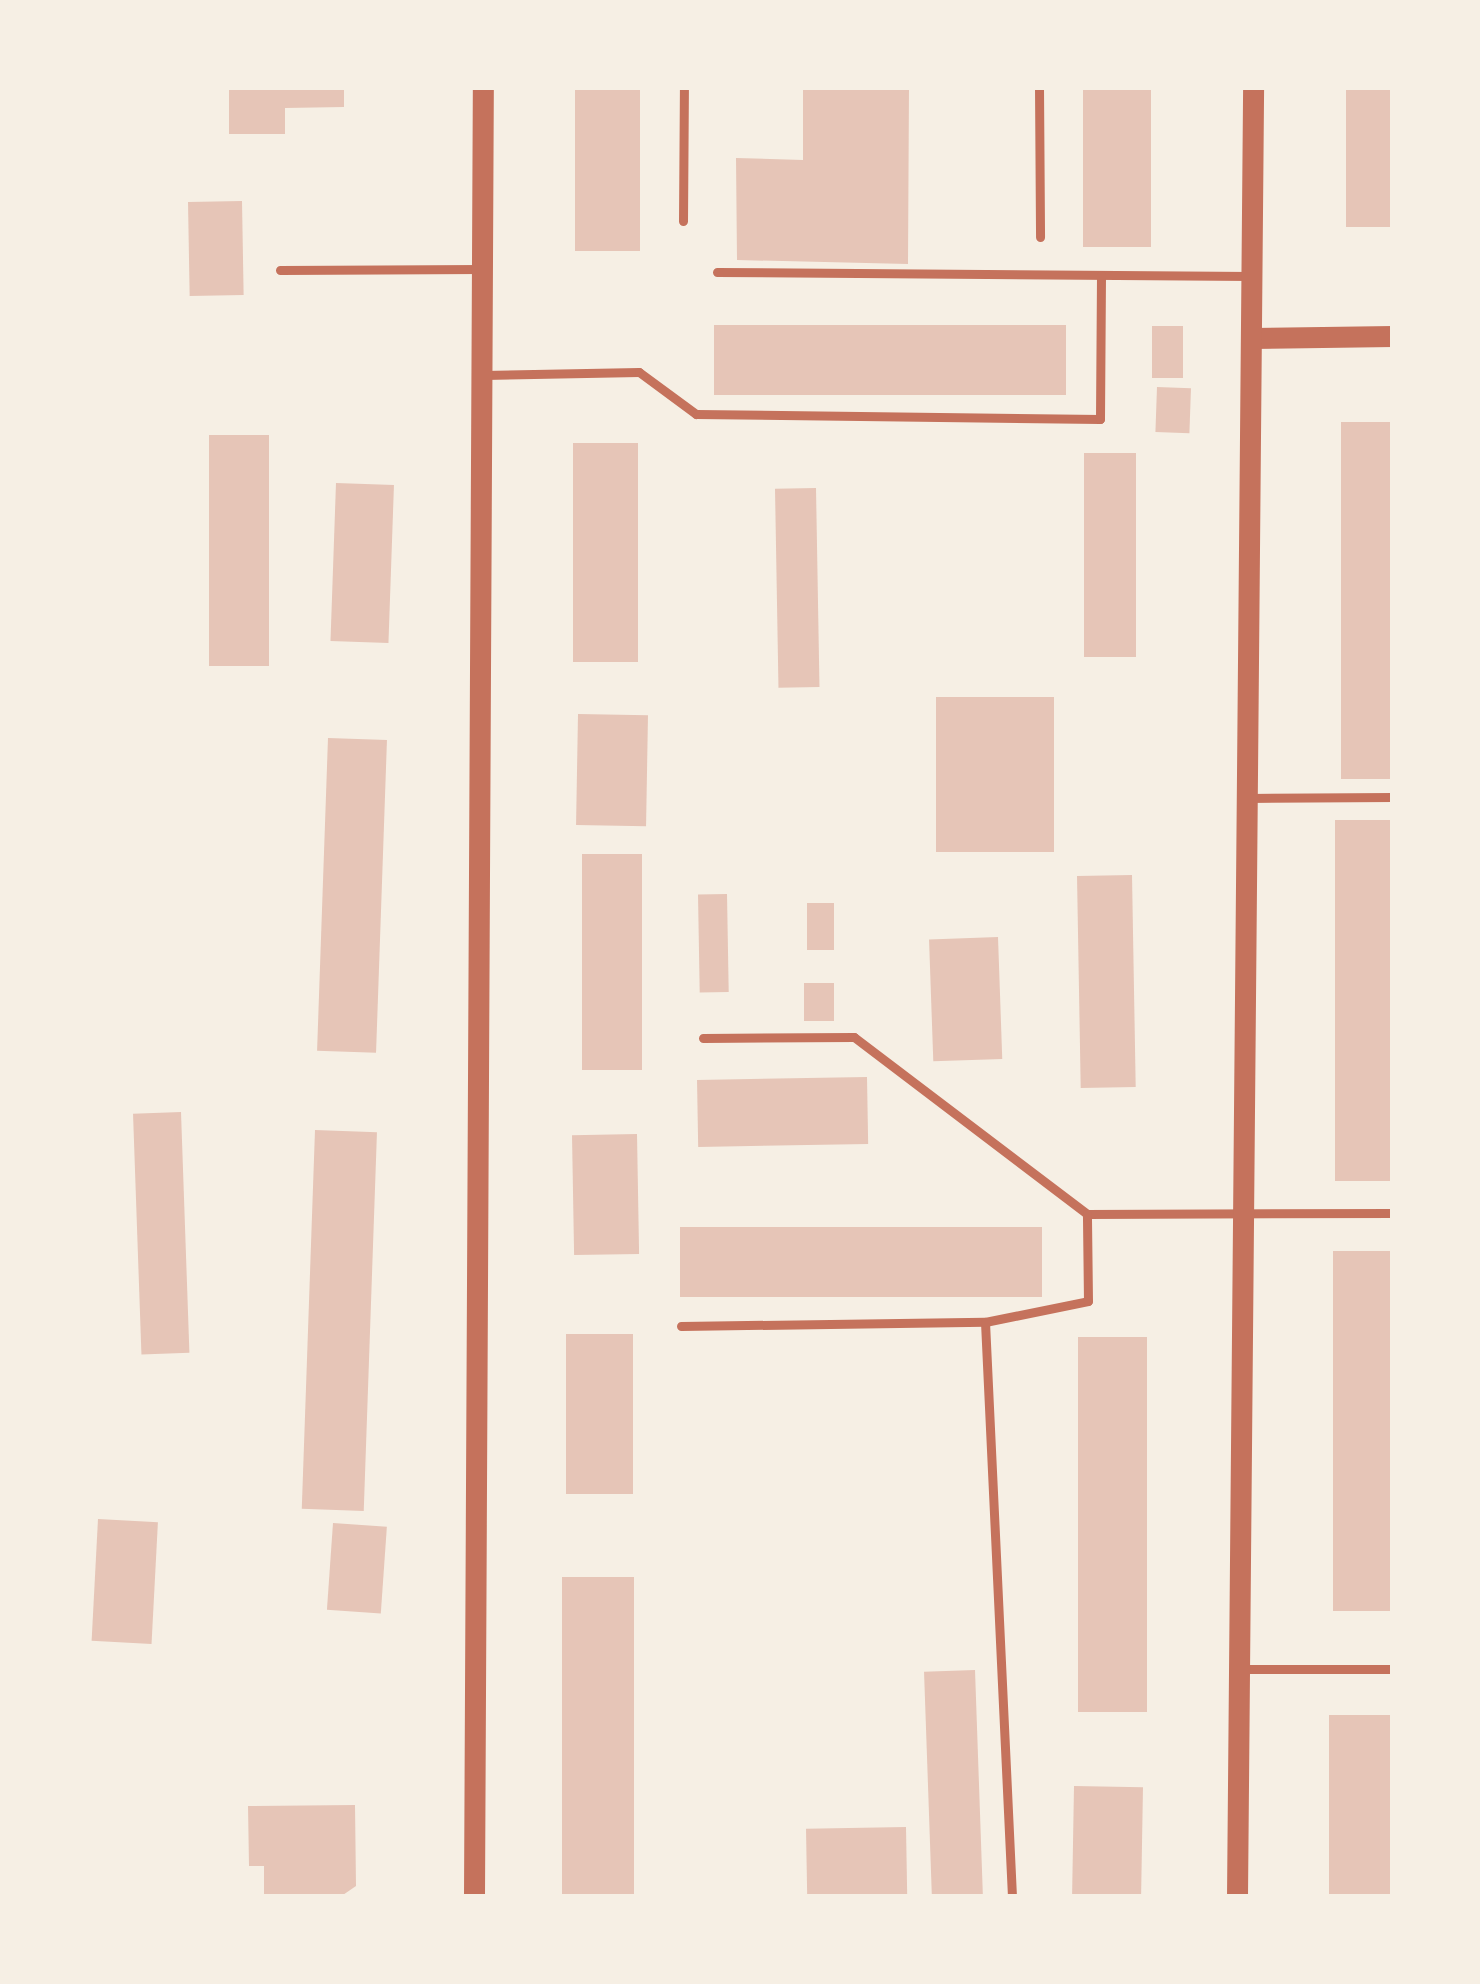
<!DOCTYPE html>
<html>
<head>
<meta charset="utf-8">
<style>
  body { margin:0 }
  #map { position:relative; width:1480px; height:1984px; overflow:hidden; background:#f6efe4; font-family:"Source Sans 3",sans-serif }
  div>[style] { position:absolute }
  [style*='--x'] { left:calc(var(--x)*1px); top:calc(var(--y)*1px); width:calc(var(--w)*1px); rotate:calc(var(--a)*1deg) }
  .building>* { inset:0; background:#e6c5b7; transform-origin:0 0 }
  .service>* { height:9px; margin:-4.5px; padding:0 4.5px; transform-origin:4.5px; border-radius:4.5px; background:#c5725c }
  .tertiary>* { height:21px; margin:-10.5px; padding:0 10.5px; transform-origin:10.5px; border-radius:10.5px; background:#c5725c }
  span { translate:-50% -50%; white-space:nowrap; text-align:center; line-height:1.15; -webkit-text-stroke:9px #f6efe4; paint-order:stroke }
  .frame { position:absolute; inset:0; border:90px solid #f6efe4; pointer-events:none }
</style>
</head>
<body>
<div id="map">
  <div class="building">
    <div style="clip-path:polygon(229px 87px,344px 87px,344px 107px,285px 108px,285px 134px,229px 134px)"></div>
    <div style="left:575px;top:87px;width:65px;height:164px"></div>
    <div style="clip-path:polygon(803px 87px,909px 87px,908px 264px,737px 260px,736px 158px,803px 160px)"></div>
    <div style="left:1083px;top:87px;width:68px;height:160px"></div>
    <div style="left:1346px;top:87px;width:47px;height:140px"></div>
    <div style="left:242px;top:201px;width:94px;height:54px;rotate:89deg"></div>
    <div style="left:714px;top:325px;width:352px;height:70px"></div>
    <div style="left:1183px;top:326px;width:52px;height:31px;rotate:90deg"></div>
    <div style="left:1157px;top:387px;width:34px;height:45px;rotate:2deg"></div>
    <div style="left:1341px;top:422px;width:52px;height:357px"></div>
    <div style="left:209px;top:435px;width:60px;height:231px"></div>
    <div style="left:573px;top:443px;width:65px;height:219px"></div>
    <div style="left:1136px;top:453px;width:204px;height:52px;rotate:90deg"></div>
    <div style="left:336px;top:483px;width:58px;height:158px;rotate:2deg"></div>
    <div style="left:816px;top:488px;width:199px;height:41px;rotate:89deg"></div>
    <div style="left:936px;top:697px;width:118px;height:155px"></div>
    <div style="left:578px;top:714px;width:70px;height:111px;rotate:1deg"></div>
    <div style="left:328px;top:738px;width:59px;height:313px;rotate:2deg"></div>
    <div style="left:1335px;top:820px;width:58px;height:361px"></div>
    <div style="left:582px;top:854px;width:60px;height:216px"></div>
    <div style="left:1132px;top:875px;width:212px;height:55px;rotate:89deg"></div>
    <div style="left:727px;top:894px;width:98px;height:29px;rotate:89deg"></div>
    <div style="left:807px;top:903px;width:27px;height:47px"></div>
    <div style="left:998px;top:937px;width:122px;height:69px;rotate:88deg"></div>
    <div style="left:804px;top:983px;width:30px;height:38px"></div>
    <div style="left:867px;top:1077px;width:67px;height:170px;rotate:89deg"></div>
    <div style="left:181px;top:1112px;width:241px;height:48px;rotate:88deg"></div>
    <div style="left:315px;top:1130px;width:62px;height:379px;rotate:2deg"></div>
    <div style="left:637px;top:1134px;width:120px;height:65px;rotate:89deg"></div>
    <div style="left:680px;top:1227px;width:362px;height:70px"></div>
    <div style="left:1333px;top:1251px;width:60px;height:360px"></div>
    <div style="left:566px;top:1334px;width:67px;height:160px"></div>
    <div style="left:1078px;top:1337px;width:69px;height:375px"></div>
    <div style="left:98px;top:1519px;width:60px;height:122px;rotate:3deg"></div>
    <div style="left:333px;top:1523px;width:54px;height:87px;rotate:4deg"></div>
    <div style="left:562px;top:1577px;width:72px;height:320px"></div>
    <div style="left:975px;top:1670px;width:227px;height:51px;rotate:88deg"></div>
    <div style="left:1329px;top:1715px;width:64px;height:182px"></div>
    <div style="left:1074px;top:1786px;width:69px;height:111px;rotate:1deg"></div>
    <div style="clip-path:polygon(355px 1805px,356px 1886px,340px 1897px,264px 1897px,264px 1866px,249px 1866px,248px 1806px)"></div>
    <div style="left:906px;top:1827px;width:70px;height:100px;rotate:89deg"></div>
  </div>
  <div class="service">
    <div style="--x:1039;--y:87;--w:150;--a:89.6"></div>
    <div style="--x:683;--y:221;--w:134;--a:-89.6"></div>
    <div style="--x:280;--y:270;--w:202;--a:-0.3"></div>
    <div style="--x:717;--y:272;--w:534;--a:0.43"></div>
    <div style="--x:484;--y:375;--w:155;--a:-1.1"></div>
    <div style="--x:639;--y:372;--w:71;--a:36.4"></div>
    <div style="--x:696;--y:414;--w:404;--a:0.7"></div>
    <div style="--x:1100;--y:419;--w:144;--a:-89.6"></div>
    <div style="--x:1248;--y:798;--w:145;--a:-0.4"></div>
    <div style="--x:703;--y:1038;--w:151;--a:-0.4"></div>
    <div style="--x:854;--y:1037;--w:293;--a:37.2"></div>
    <div style="--x:1087;--y:1214;--w:306;--a:-0.2"></div>
    <div style="--x:985;--y:1322;--w:576;--a:87.31"></div>
    <div style="--x:681;--y:1326;--w:304;--a:-0.8"></div>
    <div style="--x:985;--y:1322;--w:105;--a:-11.5"></div>
    <div style="--x:1088;--y:1301;--w:87;--a:-90.7"></div>
    <div style="--x:1242;--y:1669;--w:151;--a:0"></div>
  </div>
  <div class="tertiary">
    <div style="--x:1251;--y:338;--w:142;--a:-0.8"></div>
    <div style="--x:474;--y:1897;--w:1810;--a:-89.72"></div>
    <div style="--x:1237;--y:1897;--w:1810;--a:-89.49"></div>
  </div>
  <div class="frame"></div>
</div>
</body>
</html>
